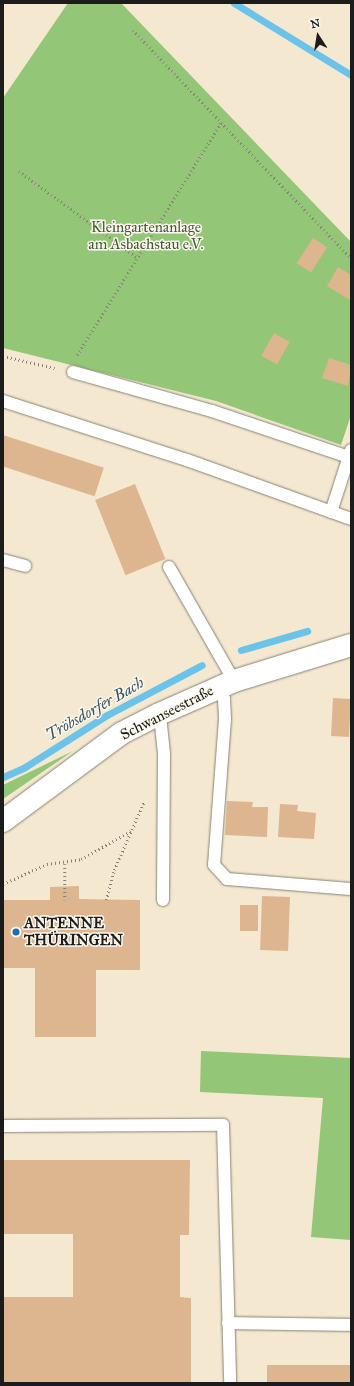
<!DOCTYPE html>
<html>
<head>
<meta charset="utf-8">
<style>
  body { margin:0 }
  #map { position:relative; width:354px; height:1386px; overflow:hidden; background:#f5e8d0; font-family:"IM FELL Great Primer",serif }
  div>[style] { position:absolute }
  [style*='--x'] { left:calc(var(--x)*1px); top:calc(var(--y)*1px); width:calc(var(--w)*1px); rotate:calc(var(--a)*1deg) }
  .green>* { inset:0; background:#93c677 }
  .stream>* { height:7px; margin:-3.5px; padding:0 3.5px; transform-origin:3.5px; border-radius:3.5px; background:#6bc3e9 }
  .building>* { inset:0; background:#ddb68f; transform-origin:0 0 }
  .path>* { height:2.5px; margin-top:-1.25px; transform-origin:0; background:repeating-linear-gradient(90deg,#888276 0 1px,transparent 0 4px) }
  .roads { filter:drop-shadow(0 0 1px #888276) drop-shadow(0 0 1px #888276) }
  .lane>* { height:12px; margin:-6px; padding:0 6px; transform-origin:6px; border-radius:6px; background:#fff }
  .secondary>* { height:22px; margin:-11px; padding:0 11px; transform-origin:11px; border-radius:11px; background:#fff }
  .dots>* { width:11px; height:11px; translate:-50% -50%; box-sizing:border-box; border:2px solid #fbf7ec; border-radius:50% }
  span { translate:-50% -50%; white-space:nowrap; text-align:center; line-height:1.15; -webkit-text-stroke:3px #fbf7ec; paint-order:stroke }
  .park-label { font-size:15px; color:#46583c }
  .street-label { font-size:15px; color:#1c1c1c }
  .poi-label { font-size:15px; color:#1c1c1c; font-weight:700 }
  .left { translate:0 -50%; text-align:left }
  .water-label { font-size:16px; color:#385664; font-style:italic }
  .frame { position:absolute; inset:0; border:4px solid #1c1c1c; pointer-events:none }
  .north { position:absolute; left:298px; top:16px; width:40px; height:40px; -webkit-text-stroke:3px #fbf7ec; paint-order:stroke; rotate:348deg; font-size:11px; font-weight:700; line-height:16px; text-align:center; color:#1c1c1c }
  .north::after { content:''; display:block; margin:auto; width:14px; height:18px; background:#1c1c1c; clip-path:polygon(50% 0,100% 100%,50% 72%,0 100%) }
</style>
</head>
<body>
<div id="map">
  <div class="green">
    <div style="clip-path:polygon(68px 3px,121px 3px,351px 242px,351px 415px,341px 445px,216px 401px,3px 348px,3px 98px)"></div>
    <div style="clip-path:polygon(73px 751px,22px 786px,3px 799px,3px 785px)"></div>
    <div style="clip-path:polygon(201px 1051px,351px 1058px,351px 1240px,311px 1237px,323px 1098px,200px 1092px)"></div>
  </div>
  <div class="stream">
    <div style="--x:234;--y:3;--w:137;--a:31.6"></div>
    <div style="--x:241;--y:650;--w:69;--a:-16.1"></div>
    <div style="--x:3;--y:777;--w:24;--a:-24"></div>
    <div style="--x:25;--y:767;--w:97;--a:-32.4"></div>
    <div style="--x:107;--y:715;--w:107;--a:-27.8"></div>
  </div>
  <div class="building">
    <div style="left:313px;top:238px;width:17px;height:30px;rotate:33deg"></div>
    <div style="clip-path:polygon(338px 267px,351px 275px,350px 300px,327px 286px)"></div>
    <div style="left:274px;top:333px;width:18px;height:26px;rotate:29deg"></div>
    <div style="clip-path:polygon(329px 358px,351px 365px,348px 386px,322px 378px)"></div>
    <div style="left:3px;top:435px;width:106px;height:30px;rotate:18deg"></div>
    <div style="left:135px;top:484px;width:81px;height:43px;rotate:68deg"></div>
    <div style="left:333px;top:698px;width:18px;height:38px;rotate:3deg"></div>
    <div style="clip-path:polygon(227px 801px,253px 802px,252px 807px,268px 807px,267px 837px,225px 835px)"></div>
    <div style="clip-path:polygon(280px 804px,298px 805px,297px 811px,316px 813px,314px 839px,278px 837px)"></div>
    <div style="clip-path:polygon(79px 886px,79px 899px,140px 900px,140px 970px,96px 970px,96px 1037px,35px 1037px,35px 968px,3px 968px,3px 900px,50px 900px,50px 887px)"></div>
    <div style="left:262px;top:896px;width:28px;height:54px;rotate:2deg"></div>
    <div style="left:240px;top:905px;width:18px;height:26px"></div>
    <div style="clip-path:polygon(3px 1160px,190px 1160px,189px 1235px,180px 1235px,180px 1297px,191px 1298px,191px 1383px,3px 1383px,3px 1297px,73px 1297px,73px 1234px,3px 1234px)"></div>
    <div style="left:267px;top:1365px;width:84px;height:18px"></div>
  </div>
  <div class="path">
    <div style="--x:133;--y:30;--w:315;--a:46.3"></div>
    <div style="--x:19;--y:171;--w:147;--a:36.2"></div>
    <div style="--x:77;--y:355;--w:273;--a:-58.2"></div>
    <div style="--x:3;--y:356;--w:53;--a:13"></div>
    <div style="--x:65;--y:864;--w:36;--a:90"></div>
    <div style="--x:3;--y:884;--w:48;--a:-24.4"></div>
    <div style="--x:47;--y:864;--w:34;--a:-8"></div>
    <div style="--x:81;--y:859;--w:57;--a:-29.2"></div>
    <div style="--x:106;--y:900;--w:31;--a:-75"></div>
    <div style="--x:114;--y:870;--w:74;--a:-66.2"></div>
  </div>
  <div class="roads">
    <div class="lane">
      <div style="--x:73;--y:372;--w:144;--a:15.7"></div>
      <div style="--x:212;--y:411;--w:145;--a:18.6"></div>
      <div style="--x:3;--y:401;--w:193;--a:17.8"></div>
      <div style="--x:187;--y:460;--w:174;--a:19.8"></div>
      <div style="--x:331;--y:512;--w:65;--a:-72.1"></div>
      <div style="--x:3;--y:560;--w:23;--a:15"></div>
      <div style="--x:169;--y:567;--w:131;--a:60.3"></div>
      <div style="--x:219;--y:687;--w:13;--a:67"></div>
      <div style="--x:224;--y:699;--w:20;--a:87"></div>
      <div style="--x:225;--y:719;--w:146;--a:94.3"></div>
      <div style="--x:214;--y:865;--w:19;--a:47"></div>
      <div style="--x:227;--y:879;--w:124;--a:4.6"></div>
      <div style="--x:157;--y:715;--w:11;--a:68"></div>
      <div style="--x:161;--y:725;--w:29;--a:84"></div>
      <div style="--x:164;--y:754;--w:146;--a:90.4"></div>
      <div style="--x:3;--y:1126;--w:220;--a:-0.3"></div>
      <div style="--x:223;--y:1125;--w:258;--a:88.4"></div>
      <div style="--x:228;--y:1323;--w:123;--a:0.9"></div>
    </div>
    <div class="secondary">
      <div style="--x:3;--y:821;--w:148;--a:-36.5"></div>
      <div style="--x:122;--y:733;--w:39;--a:-27"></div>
      <div style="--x:157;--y:715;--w:84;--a:-23.8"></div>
      <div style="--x:234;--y:681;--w:122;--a:-17.1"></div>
    </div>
  </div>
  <div class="dots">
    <div style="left:16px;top:932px;background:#1f6fb2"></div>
  </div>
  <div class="park-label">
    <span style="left:146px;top:236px">Kleingartenanlage<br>am Asbachstau e.V.</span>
  </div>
  <div class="street-label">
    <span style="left:167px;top:713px;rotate:-27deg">Schwanseestraße</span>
  </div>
  <div class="poi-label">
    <span class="left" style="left:24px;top:932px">ANTENNE<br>THÜRINGEN</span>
  </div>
  <div class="water-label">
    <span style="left:95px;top:709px;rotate:-30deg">Tröbsdorfer Bach</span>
  </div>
  <div class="frame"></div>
  <div class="north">N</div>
</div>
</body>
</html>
